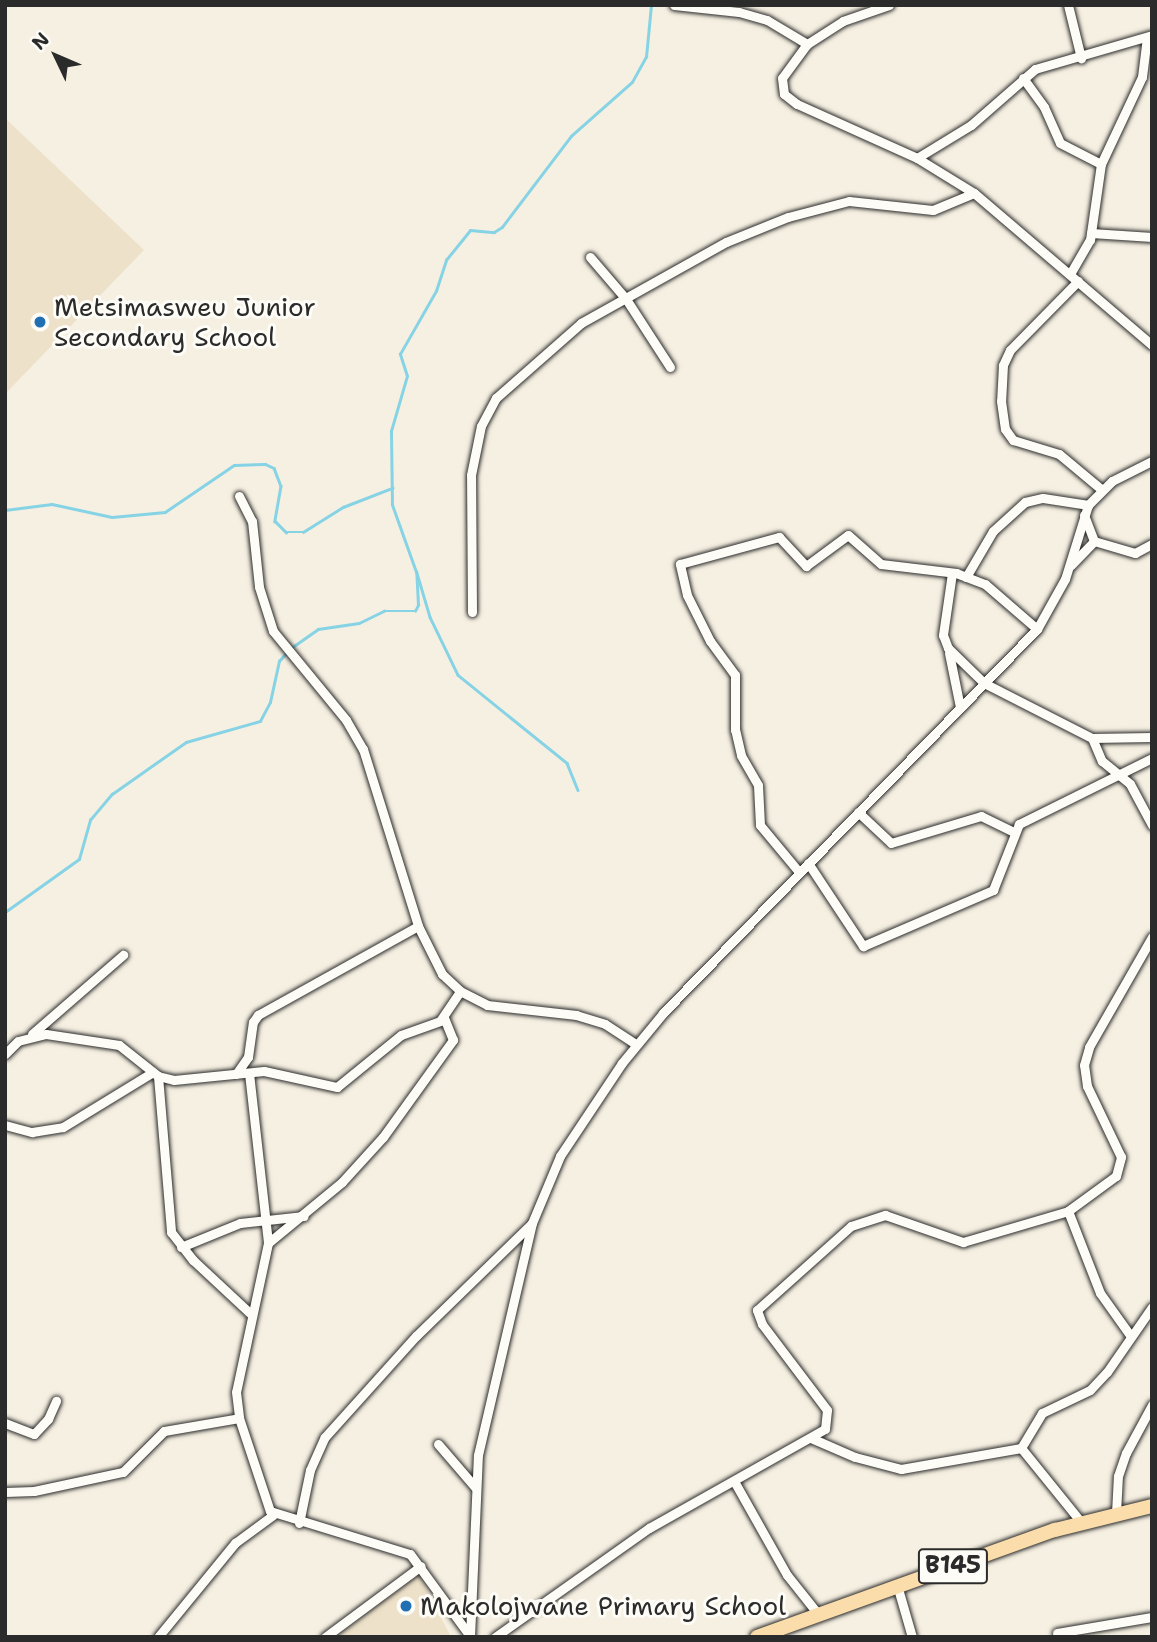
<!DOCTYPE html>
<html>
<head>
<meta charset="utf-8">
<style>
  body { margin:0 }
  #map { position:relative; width:1157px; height:1642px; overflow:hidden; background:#f6f0e2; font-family:"Shantell Sans",sans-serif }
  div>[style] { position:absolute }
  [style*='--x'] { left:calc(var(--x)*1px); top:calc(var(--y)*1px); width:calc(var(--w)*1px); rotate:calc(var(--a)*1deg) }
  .built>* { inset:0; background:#ede1c9 }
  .stream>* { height:2.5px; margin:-1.25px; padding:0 1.25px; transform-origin:1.25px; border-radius:1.25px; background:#86d3e5 }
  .roads { filter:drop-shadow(0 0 2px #2b2b2b) drop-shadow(0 0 2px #2b2b2b) }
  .street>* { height:9px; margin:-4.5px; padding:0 4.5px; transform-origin:4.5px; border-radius:4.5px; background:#fdfcf7 }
  .primary>* { height:14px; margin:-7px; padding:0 7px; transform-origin:7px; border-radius:7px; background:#fbddab }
  .dots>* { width:19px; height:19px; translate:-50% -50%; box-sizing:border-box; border:4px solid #fdfcf7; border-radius:50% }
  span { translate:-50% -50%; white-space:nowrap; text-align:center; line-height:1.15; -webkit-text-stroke:6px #fdfcf7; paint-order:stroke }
  .shield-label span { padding:2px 5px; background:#fdfcf7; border:2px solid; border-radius:5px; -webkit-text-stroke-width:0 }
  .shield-label { font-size:24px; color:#2b2b2b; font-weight:700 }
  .poi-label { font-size:26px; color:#2b2b2b }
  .left { translate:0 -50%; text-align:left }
  .frame { position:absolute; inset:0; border:7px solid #2b2b2b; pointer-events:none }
  .north { position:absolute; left:21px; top:21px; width:70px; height:70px; -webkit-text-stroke:5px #fdfcf7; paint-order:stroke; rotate:314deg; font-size:19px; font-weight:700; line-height:28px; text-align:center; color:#2b2b2b }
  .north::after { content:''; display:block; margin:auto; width:24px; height:32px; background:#2b2b2b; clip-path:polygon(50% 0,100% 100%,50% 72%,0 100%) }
</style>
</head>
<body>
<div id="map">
  <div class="built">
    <div style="clip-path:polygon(5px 118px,144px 250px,5px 394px)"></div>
    <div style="clip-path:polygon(419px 1575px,451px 1637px,336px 1637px)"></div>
  </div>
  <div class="stream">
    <div style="--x:5;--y:510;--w:47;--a:-7.3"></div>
    <div style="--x:52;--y:504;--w:61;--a:12.2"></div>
    <div style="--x:112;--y:517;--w:53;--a:-5.4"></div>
    <div style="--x:165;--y:512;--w:83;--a:-34.3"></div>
    <div style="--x:234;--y:465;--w:31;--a:-2"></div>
    <div style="--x:265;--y:464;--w:10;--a:24"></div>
    <div style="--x:274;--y:468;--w:19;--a:69"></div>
    <div style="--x:281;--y:486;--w:36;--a:100"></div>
    <div style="--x:275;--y:521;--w:16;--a:45"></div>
    <div style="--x:286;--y:532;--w:17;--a:0"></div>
    <div style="--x:303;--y:532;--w:47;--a:-32"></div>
    <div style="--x:343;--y:507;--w:53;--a:-21.2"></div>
    <div style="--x:417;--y:573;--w:46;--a:73.5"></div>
    <div style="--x:430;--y:617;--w:64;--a:64.2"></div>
    <div style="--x:458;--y:675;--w:140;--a:38.9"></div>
    <div style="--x:567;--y:763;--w:29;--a:68"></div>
    <div style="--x:291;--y:648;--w:33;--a:-35"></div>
    <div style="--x:318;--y:629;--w:41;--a:-8.3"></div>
    <div style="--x:359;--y:623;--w:28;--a:-26"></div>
    <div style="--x:384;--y:611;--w:31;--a:0"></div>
    <div style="--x:415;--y:611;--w:7;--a:-63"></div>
    <div style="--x:418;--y:605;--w:33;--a:-93"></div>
    <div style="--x:416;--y:572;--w:71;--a:-109.7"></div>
    <div style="--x:392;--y:505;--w:74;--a:-90.8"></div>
    <div style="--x:391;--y:431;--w:57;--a:-73.8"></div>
    <div style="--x:407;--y:376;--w:23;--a:-108"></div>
    <div style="--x:400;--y:354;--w:73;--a:-60.3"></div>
    <div style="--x:436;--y:291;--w:33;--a:-72"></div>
    <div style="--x:446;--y:260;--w:38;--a:-51"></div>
    <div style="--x:470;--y:230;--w:24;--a:5"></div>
    <div style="--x:494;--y:232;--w:9;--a:-32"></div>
    <div style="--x:502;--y:227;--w:114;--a:-52.8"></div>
    <div style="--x:571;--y:136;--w:81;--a:-41.5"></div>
    <div style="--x:632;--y:82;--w:29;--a:-61"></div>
    <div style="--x:646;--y:57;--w:52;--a:-84.5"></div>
    <div style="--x:5;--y:912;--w:91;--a:-35.6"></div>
    <div style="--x:79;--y:859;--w:41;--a:-74.2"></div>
    <div style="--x:90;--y:820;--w:34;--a:-50"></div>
    <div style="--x:112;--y:794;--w:90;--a:-35.1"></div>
    <div style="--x:186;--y:742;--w:77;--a:-15.8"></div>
    <div style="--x:260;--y:721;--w:21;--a:-62"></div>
    <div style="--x:270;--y:702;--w:42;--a:-77.6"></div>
    <div style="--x:279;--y:661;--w:12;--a:-48"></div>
  </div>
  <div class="roads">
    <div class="street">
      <div style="--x:674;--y:5;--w:65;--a:6.1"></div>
      <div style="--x:739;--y:12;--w:29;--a:16"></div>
      <div style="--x:767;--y:20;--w:47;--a:31"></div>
      <div style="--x:889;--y:5;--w:49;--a:160.8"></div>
      <div style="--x:843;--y:21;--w:43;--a:147.4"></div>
      <div style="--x:807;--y:44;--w:42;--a:126.3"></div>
      <div style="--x:782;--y:78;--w:16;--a:83"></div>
      <div style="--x:784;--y:94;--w:16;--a:38"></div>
      <div style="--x:797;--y:104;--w:132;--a:24.2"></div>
      <div style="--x:917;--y:158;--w:67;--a:31.6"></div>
      <div style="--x:974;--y:193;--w:234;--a:40.5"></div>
      <div style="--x:1068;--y:5;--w:55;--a:76.2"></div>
      <div style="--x:1023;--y:78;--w:36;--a:54"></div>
      <div style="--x:1044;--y:107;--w:39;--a:66"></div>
      <div style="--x:1060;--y:143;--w:46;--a:27.1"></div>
      <div style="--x:917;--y:158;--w:63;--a:-31.4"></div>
      <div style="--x:971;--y:125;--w:85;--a:-41.2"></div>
      <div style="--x:1035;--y:69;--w:122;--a:-16.2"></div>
      <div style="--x:1091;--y:233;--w:61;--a:3.8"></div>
      <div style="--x:590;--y:257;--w:55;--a:49.4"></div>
      <div style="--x:626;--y:299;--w:81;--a:57.1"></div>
      <div style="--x:1070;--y:274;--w:39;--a:-60"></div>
      <div style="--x:1090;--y:240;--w:77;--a:-81.8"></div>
      <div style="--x:1101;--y:164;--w:96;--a:-64.8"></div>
      <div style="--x:1142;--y:77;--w:40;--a:-82.9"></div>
      <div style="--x:1078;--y:281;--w:97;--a:134.6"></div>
      <div style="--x:1010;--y:350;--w:17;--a:115"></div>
      <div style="--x:1003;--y:365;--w:36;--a:93"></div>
      <div style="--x:1001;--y:401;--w:28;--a:82"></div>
      <div style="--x:1005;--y:429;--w:14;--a:54"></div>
      <div style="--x:1013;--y:440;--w:48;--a:16.9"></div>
      <div style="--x:1059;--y:454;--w:55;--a:39.8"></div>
      <div style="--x:239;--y:496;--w:28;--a:63"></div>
      <div style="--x:252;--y:521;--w:66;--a:83.9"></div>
      <div style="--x:259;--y:587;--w:46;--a:72.3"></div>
      <div style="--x:273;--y:631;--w:115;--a:50.6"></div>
      <div style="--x:346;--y:720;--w:34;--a:60"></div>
      <div style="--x:363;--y:749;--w:185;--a:72.7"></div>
      <div style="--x:418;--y:926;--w:54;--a:63.4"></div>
      <div style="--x:442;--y:974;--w:25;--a:43"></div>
      <div style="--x:460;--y:991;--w:30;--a:27"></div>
      <div style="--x:487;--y:1005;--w:90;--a:6.4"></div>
      <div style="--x:576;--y:1015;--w:30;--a:17"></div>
      <div style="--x:605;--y:1024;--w:37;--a:33"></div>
      <div style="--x:1084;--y:515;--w:28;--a:69"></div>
      <div style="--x:1071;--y:565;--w:33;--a:-46"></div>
      <div style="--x:1094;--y:541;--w:43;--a:16.3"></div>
      <div style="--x:1135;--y:553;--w:19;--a:-28"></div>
      <div style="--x:952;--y:573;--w:63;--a:98.3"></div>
      <div style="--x:943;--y:635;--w:14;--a:69"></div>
      <div style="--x:948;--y:648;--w:50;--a:44.2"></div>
      <div style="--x:984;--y:683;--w:121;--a:27"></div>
      <div style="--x:1092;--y:738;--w:25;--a:67"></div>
      <div style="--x:1102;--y:761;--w:36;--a:39"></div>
      <div style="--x:1130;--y:784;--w:47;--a:61.8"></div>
      <div style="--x:966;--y:577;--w:53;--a:-59.6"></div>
      <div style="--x:993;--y:531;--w:43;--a:-42.2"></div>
      <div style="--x:1025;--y:502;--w:18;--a:-13"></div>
      <div style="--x:1043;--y:498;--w:46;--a:8.8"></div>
      <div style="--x:472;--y:612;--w:137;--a:-90.4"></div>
      <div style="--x:471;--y:475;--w:50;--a:-78.5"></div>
      <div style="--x:481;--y:426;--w:32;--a:-62"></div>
      <div style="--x:496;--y:398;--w:113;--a:-41.4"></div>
      <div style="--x:581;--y:323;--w:166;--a:-29.2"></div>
      <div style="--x:726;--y:242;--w:67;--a:-22"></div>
      <div style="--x:788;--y:217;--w:63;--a:-14.7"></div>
      <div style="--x:849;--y:201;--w:84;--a:6.1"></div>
      <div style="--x:933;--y:210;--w:44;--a:-22.5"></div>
      <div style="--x:949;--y:653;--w:55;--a:78.5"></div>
      <div style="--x:1092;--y:738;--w:60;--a:-1"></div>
      <div style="--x:858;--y:812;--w:45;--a:43.2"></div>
      <div style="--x:891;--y:843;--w:94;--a:-16.7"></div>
      <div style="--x:981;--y:816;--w:37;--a:26"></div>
      <div style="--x:808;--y:863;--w:100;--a:56.5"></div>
      <div style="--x:863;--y:946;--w:142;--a:-23.3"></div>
      <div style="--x:993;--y:890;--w:71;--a:-68.5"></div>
      <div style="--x:1019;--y:824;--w:148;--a:-26.4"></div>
      <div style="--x:799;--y:872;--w:61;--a:-129.7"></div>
      <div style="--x:760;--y:825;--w:40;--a:-92.9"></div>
      <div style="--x:758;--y:785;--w:34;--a:-120"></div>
      <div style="--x:741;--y:755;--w:26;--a:-103"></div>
      <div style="--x:735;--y:730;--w:55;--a:-90"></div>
      <div style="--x:735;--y:675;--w:42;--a:-126.3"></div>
      <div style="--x:710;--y:641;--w:51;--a:-116.6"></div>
      <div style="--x:687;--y:595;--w:32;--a:-103"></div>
      <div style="--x:680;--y:564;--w:103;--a:-15.3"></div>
      <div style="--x:779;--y:537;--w:40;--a:47"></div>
      <div style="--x:806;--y:566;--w:52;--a:-36.4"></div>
      <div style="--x:848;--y:535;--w:44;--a:41.3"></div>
      <div style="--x:881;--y:564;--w:76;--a:6.8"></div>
      <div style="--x:956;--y:573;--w:31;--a:21"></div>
      <div style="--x:985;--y:584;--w:69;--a:40.9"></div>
      <div style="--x:32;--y:1034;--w:121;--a:-41"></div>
      <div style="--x:5;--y:1054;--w:18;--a:-45"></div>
      <div style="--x:18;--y:1041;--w:29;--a:-14"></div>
      <div style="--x:46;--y:1034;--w:74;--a:8.6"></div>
      <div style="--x:119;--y:1045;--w:50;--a:38.5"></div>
      <div style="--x:158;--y:1076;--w:16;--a:14"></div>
      <div style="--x:174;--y:1080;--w:90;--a:-5.7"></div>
      <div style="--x:264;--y:1071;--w:75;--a:12.4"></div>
      <div style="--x:337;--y:1087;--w:82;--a:-39.1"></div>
      <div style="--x:401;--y:1035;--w:41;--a:-19.7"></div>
      <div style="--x:440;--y:1021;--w:36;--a:-56"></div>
      <div style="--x:249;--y:1073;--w:171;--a:83.6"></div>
      <div style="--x:268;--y:1243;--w:152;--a:102.1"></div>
      <div style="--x:236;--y:1392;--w:26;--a:83"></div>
      <div style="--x:239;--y:1418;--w:98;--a:71.6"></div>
      <div style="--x:270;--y:1511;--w:146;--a:17.1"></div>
      <div style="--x:410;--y:1554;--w:102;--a:53.8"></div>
      <div style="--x:236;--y:1074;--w:21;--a:-55"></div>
      <div style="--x:248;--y:1057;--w:35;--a:-82"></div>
      <div style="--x:253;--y:1022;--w:9;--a:-54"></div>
      <div style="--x:258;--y:1015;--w:183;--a:-29.1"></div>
      <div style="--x:158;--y:1076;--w:157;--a:85.2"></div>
      <div style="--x:171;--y:1232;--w:36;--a:52"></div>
      <div style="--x:193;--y:1260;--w:79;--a:43"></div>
      <div style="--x:5;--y:1125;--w:28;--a:15"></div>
      <div style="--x:32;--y:1132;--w:31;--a:-9"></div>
      <div style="--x:63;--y:1127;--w:105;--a:-31.4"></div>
      <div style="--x:1068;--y:1211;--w:88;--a:68.7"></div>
      <div style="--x:1100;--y:1293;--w:52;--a:54.5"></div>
      <div style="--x:268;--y:1243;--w:96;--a:-39.5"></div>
      <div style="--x:342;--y:1182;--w:61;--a:-47.7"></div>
      <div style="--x:383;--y:1137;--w:120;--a:-54.2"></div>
      <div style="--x:453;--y:1040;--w:24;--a:-112"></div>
      <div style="--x:181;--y:1247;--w:64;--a:-22.1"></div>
      <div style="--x:240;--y:1223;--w:64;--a:-6.2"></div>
      <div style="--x:5;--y:1423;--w:31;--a:21"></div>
      <div style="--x:34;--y:1434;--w:21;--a:-47"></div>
      <div style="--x:48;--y:1419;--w:20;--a:-66"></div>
      <div style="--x:811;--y:1438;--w:48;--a:23.4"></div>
      <div style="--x:855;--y:1457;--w:48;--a:14.6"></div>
      <div style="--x:901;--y:1469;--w:122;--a:-9.9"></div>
      <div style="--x:438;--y:1444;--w:57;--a:49.3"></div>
      <div style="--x:734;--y:1481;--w:108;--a:60.6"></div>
      <div style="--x:787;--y:1575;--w:50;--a:51.5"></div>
      <div style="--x:5;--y:1492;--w:29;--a:-2"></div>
      <div style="--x:34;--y:1491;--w:91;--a:-12.1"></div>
      <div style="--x:123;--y:1472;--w:58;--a:-45"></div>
      <div style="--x:164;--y:1431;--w:76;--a:-9.8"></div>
      <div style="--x:1116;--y:1513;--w:37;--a:-87"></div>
      <div style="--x:1118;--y:1476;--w:24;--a:-71"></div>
      <div style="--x:1126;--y:1453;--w:55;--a:-61.6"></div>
      <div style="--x:1081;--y:1522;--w:95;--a:-129"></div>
      <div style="--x:1021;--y:1448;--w:41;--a:-59"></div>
      <div style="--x:1042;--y:1413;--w:53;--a:-25.6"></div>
      <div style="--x:1090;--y:1390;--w:25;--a:-47"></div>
      <div style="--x:1107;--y:1372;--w:79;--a:-55.3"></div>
      <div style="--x:299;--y:1523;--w:54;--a:-78.3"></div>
      <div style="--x:310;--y:1470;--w:36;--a:-66"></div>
      <div style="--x:325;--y:1437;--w:136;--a:-48"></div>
      <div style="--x:416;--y:1336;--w:161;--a:-44.2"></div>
      <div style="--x:897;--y:1585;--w:54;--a:73.9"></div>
      <div style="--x:1057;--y:1633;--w:96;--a:-9.6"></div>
      <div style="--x:158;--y:1637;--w:122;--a:-50.7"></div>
      <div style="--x:235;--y:1543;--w:47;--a:-36.4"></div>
      <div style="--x:325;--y:1637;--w:119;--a:-36.5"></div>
      <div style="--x:470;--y:1637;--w:182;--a:-87.5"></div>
      <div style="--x:478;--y:1455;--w:238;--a:-76.9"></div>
      <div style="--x:532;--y:1223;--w:73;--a:-67.3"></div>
      <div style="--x:560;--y:1156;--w:112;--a:-56.3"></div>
      <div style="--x:622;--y:1063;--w:65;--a:-50.6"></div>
      <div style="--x:663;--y:1013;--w:536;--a:-45.76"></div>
      <div style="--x:1037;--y:629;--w:57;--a:-60.8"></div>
      <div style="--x:1065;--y:579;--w:77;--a:-72.7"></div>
      <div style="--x:1088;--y:505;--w:34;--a:-45"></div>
      <div style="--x:1112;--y:481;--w:45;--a:-26.6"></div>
      <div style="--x:495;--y:1637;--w:189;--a:-35.3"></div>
      <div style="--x:649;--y:1528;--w:202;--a:-29.4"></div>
      <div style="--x:825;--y:1429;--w:19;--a:-84"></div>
      <div style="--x:827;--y:1410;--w:108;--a:-127.1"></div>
      <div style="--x:762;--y:1324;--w:15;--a:-110"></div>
      <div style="--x:757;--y:1310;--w:126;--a:-41.8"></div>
      <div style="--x:851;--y:1226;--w:36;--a:-18"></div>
      <div style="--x:885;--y:1215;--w:83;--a:19.1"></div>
      <div style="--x:963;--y:1242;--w:109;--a:-16.4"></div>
      <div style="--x:1068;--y:1211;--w:59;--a:-36.1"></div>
      <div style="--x:1116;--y:1176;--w:20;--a:-75"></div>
      <div style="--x:1121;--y:1157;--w:79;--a:-115.6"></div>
      <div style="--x:1087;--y:1086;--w:21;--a:-98"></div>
      <div style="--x:1084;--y:1065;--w:19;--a:-74"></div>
      <div style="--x:1089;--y:1047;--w:127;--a:-60.2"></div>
    </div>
    <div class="primary">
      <div style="--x:757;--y:1637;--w:317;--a:-19.8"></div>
      <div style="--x:1055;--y:1530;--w:100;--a:-13.9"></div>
    </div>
  </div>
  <div class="dots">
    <div style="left:40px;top:322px;background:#1f6fb2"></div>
    <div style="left:406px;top:1606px;background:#1f6fb2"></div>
  </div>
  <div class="shield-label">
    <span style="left:953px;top:1566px">B145</span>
  </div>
  <div class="poi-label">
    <span class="left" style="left:54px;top:322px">Metsimasweu Junior<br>Secondary School</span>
    <span class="left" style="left:420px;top:1606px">Makolojwane Primary School</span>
  </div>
  <div class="frame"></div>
  <div class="north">N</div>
</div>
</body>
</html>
